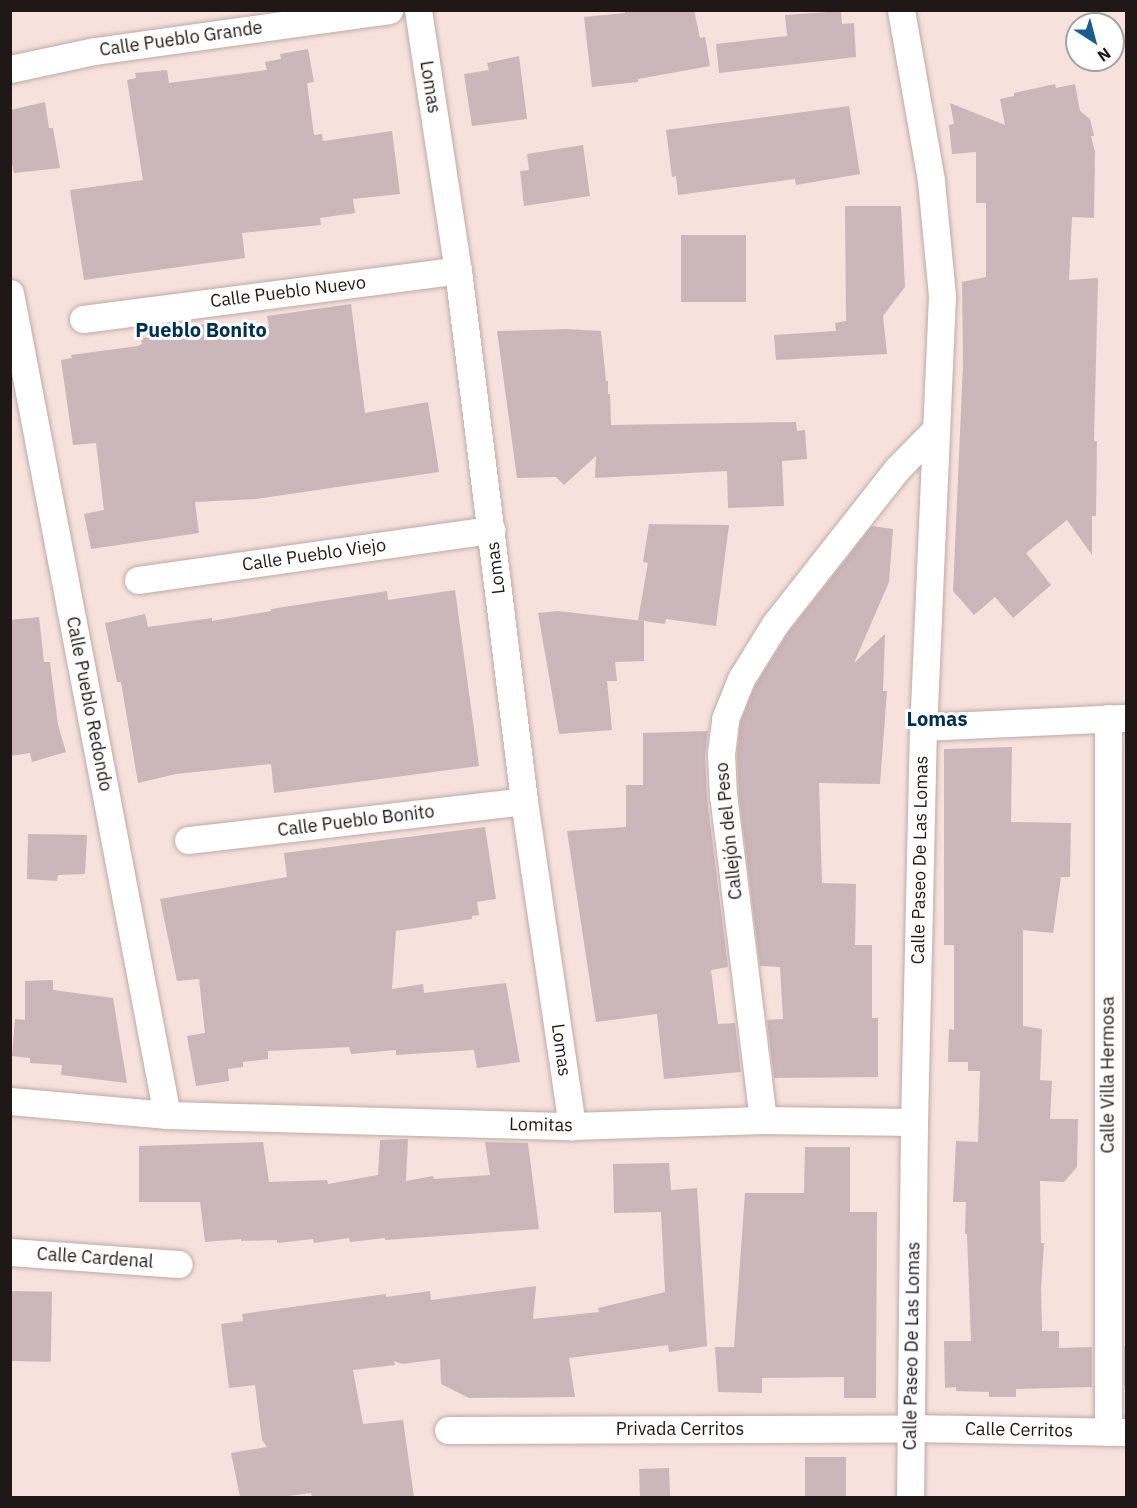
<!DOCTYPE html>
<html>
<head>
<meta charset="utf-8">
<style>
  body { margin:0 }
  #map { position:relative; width:1137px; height:1508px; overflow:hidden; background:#f7e1dc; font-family:"IBM Plex Sans",sans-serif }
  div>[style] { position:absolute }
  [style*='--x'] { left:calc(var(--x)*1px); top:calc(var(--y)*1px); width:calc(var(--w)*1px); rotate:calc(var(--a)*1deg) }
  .building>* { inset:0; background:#cbb6ba; transform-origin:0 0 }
  .roads { filter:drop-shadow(0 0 2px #bfaaa5) drop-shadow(0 0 2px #bfaaa5) }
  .minor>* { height:27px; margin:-13.5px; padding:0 13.5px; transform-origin:13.5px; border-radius:13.5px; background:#fff }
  span { translate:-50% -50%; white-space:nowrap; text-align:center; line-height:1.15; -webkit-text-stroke:6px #fff; paint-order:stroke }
  .street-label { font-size:18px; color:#1f1816 }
  .neighbourhood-label { font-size:20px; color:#003154; font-weight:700 }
  .frame { position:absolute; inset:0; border:12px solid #1f1816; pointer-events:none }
  .north { position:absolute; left:1065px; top:12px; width:60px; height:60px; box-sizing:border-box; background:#fff; border:2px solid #a5a3a2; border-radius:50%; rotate:144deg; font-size:16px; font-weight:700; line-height:24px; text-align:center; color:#1f1816 }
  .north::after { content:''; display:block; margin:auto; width:21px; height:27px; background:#185c90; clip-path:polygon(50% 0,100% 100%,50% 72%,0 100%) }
</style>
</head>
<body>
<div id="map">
  <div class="building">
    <div style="clip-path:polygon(625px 10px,694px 10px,700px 38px,705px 37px,710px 66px,638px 79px,638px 82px,592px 87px,584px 17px,625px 13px)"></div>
    <div style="clip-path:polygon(841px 11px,842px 24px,854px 23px,856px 57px,719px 73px,716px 44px,787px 36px,785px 15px)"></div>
    <div style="clip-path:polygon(308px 49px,314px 82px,307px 83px,314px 135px,322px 134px,323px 141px,392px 131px,400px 194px,353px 199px,355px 213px,320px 218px,321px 225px,242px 233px,245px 258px,84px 280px,70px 190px,143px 180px,127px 80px,136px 78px,135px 73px,167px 70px,169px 83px,267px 70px,265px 62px,281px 59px,280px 54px)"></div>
    <div style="clip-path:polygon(519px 56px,527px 119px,472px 126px,464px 74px,489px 70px,487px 63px)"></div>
    <div style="clip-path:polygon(1055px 84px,1056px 88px,1075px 84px,1080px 111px,1090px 119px,1094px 136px,1091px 136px,1095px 152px,1094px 218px,1072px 217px,1069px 280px,1098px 278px,1094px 441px,1097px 441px,1096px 516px,1092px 516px,1092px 555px,1067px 520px,1026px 553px,1051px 585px,1013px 618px,995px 597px,974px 615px,953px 591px,963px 365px,962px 282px,986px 277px,986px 203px,976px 203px,976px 152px,952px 154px,949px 125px,954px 124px,950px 103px,1005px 125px,1000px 99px,1014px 96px,1014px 93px)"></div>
    <div style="clip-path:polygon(45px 102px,49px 128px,53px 128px,60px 168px,14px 173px,10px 156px,10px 110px)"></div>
    <div style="clip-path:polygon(849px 106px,860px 174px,796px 185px,795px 179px,678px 195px,676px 176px,672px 177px,666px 130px)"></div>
    <div style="clip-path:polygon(583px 145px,590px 196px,524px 206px,520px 171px,529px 170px,527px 154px)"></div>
    <div style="clip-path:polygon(845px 206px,901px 206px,905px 287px,883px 316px,887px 354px,776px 360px,774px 335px,836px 331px,835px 323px,846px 321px)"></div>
    <div style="left:681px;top:235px;width:65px;height:67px"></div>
    <div style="clip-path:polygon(351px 304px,365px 413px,428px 402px,439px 472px,256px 499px,195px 502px,199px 533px,91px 549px,84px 514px,104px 510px,96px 443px,73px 445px,61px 360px,72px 358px,71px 355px,138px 346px,142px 344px,141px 338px,160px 336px,159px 330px,215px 323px,216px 334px,269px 326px,267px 316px)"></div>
    <div style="clip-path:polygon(567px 329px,601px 331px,606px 381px,608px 381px,608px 394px,610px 394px,611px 425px,796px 422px,797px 431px,805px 430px,807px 459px,782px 461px,784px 506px,728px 508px,727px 471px,595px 478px,596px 456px,564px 485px,556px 477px,517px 478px,497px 331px)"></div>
    <div style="clip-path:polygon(649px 524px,729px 525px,716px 626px,666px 619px,665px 624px,638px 620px,648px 563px,643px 562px)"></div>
    <div style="clip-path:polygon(872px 526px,893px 529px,889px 582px,854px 663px,885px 634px,883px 691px,887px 691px,880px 784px,819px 783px,822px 883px,856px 884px,855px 945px,872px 945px,872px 1018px,878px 1018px,878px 1077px,774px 1078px,767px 1020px,783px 1019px,780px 967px,760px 966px,739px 795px,737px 755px,740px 723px,755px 686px,788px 633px)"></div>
    <div style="clip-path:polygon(455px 590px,479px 766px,274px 793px,271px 764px,176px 774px,138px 783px,121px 682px,117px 682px,105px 623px,145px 614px,148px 627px,212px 618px,212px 621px,271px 611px,271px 609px,387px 591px,388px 600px)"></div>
    <div style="clip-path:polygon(558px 611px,644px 621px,644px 661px,615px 662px,617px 681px,607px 681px,612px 730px,559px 734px,538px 613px)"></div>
    <div style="clip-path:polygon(39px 617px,44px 662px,50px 662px,58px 725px,66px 752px,32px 762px,30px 753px,10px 756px,10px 620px)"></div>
    <div style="clip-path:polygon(708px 731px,705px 755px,707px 798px,728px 967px,711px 970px,718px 1024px,735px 1023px,741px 1072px,664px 1079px,657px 1014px,596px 1022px,567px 831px,626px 827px,626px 785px,643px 785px,643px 733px)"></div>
    <div style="clip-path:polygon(1012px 747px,1011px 822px,1071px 823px,1070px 877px,1061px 877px,1053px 933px,1023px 930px,1023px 1026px,1042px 1029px,1040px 1080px,1052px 1081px,1050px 1119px,1078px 1119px,1077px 1167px,1064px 1182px,1040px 1181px,1041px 1243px,1044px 1243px,1041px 1289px,1042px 1331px,1059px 1331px,1059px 1348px,1092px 1347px,1092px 1387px,1016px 1389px,1016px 1397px,989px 1397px,989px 1392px,956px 1391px,956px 1387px,945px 1388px,944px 1341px,971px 1341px,967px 1234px,965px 1234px,966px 1202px,953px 1202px,956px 1141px,978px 1142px,980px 1071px,968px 1071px,968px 1062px,948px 1062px,949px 1029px,954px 1030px,954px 945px,944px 945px,944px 749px)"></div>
    <div style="clip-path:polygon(485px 827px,496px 899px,477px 902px,479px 915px,472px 916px,472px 919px,396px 931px,392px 989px,423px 984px,424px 993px,506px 983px,520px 1062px,477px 1068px,474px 1050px,396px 1055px,396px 1050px,351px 1054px,349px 1047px,268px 1051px,268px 1059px,243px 1062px,243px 1067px,228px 1069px,229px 1081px,196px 1086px,187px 1036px,205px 1033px,199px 979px,177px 981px,160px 899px,287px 877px,284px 853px)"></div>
    <div style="clip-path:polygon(28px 834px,87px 835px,85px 874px,58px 875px,57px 881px,27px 879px)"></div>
    <div style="clip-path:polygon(53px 980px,53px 990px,113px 998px,127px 1083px,61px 1075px,62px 1065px,30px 1063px,30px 1058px,12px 1056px,15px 1019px,25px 1020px,25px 981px)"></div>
    <div style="clip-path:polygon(408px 1139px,406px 1181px,433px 1176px,434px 1179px,490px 1175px,485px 1142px,528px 1143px,539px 1229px,385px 1240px,385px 1238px,350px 1242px,349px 1238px,314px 1243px,313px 1239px,277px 1243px,277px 1240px,241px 1241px,241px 1239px,205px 1242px,200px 1202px,139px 1202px,139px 1146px,263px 1142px,269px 1182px,327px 1180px,328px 1184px,378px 1175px,380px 1140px)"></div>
    <div style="clip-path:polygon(805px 1147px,850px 1147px,850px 1212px,877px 1212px,876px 1398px,844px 1398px,844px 1377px,762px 1378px,762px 1393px,718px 1392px,715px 1347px,734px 1347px,745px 1193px,804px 1193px)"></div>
    <div style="clip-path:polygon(669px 1163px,671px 1190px,697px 1188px,707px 1346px,669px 1352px,668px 1345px,569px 1358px,575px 1397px,469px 1398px,441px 1384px,440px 1359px,402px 1364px,394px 1361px,395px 1365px,353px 1370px,363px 1424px,403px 1420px,414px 1497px,312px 1497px,311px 1493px,281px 1497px,240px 1497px,231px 1453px,267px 1447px,262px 1440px,255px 1385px,229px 1388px,221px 1324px,243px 1321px,242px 1314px,386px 1294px,386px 1297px,430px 1291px,431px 1300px,536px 1286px,533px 1319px,599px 1312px,598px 1308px,665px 1292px,661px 1212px,614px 1213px,613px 1164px)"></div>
    <div style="left:10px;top:1291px;width:42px;height:70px;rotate:1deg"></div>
    <div style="left:1124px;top:1346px;width:2px;height:40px"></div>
    <div style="left:805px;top:1457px;width:41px;height:40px"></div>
    <div style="left:669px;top:1468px;width:29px;height:30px;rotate:88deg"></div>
  </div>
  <div class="roads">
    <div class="minor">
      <div style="--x:418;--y:10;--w:263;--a:81.3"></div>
      <div style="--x:458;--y:270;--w:535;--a:82.91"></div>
      <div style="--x:524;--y:801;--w:329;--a:81.6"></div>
      <div style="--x:901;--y:10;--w:174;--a:80"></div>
      <div style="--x:931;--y:181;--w:116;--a:84.5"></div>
      <div style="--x:942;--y:296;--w:431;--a:92.5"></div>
      <div style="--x:923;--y:727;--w:395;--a:91.3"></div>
      <div style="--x:914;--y:1122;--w:376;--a:90.6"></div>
      <div style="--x:10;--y:69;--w:87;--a:-12"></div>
      <div style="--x:95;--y:51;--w:297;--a:-7.9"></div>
      <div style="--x:10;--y:293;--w:837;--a:79.19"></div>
      <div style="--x:83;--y:319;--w:378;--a:-7.4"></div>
      <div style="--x:138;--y:580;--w:357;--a:-8.1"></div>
      <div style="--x:1108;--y:718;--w:714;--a:90"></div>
      <div style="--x:923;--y:727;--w:202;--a:-2.6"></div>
      <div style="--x:188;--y:840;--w:338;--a:-6.6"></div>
      <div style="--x:10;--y:1101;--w:158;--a:5.1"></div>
      <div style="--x:167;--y:1115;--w:405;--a:1.6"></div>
      <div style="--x:572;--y:1126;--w:191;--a:-1.8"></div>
      <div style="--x:763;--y:1120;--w:151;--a:0.8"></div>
      <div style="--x:763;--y:1120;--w:326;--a:-97"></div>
      <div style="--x:723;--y:796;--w:42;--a:-92.7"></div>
      <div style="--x:721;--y:754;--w:35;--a:-83"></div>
      <div style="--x:725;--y:719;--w:43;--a:-68.2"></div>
      <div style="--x:741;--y:679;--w:65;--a:-58.3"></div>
      <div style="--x:775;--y:624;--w:197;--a:-51.8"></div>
      <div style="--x:897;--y:469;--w:54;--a:-45.7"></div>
      <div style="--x:10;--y:1252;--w:169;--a:4.1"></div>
      <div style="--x:448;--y:1430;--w:464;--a:-0.2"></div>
      <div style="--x:912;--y:1428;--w:213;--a:1.1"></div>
    </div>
  </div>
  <div class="street-label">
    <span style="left:181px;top:39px;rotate:-8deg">Calle Pueblo Grande</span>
    <span style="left:430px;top:87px;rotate:81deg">Lomas</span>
    <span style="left:288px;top:292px;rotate:-7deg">Calle Pueblo Nuevo</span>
    <span style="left:314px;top:555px;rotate:-8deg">Calle Pueblo Viejo</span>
    <span style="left:496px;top:568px;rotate:-97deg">Lomas</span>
    <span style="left:89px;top:704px;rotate:79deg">Calle Pueblo Redondo</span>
    <span style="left:356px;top:821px;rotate:-7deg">Calle Pueblo Bonito</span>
    <span style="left:729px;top:831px;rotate:-96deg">Callejón del Peso</span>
    <span style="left:920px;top:860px;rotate:-89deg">Calle Paseo De Las Lomas</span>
    <span style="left:561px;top:1050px;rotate:82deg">Lomas</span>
    <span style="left:1108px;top:1075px;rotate:-90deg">Calle Villa Hermosa</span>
    <span style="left:541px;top:1125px;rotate:1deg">Lomitas</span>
    <span style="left:95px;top:1258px;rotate:4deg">Calle Cardenal</span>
    <span style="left:912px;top:1346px;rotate:-89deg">Calle Paseo De Las Lomas</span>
    <span style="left:680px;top:1429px">Privada Cerritos</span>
    <span style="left:1019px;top:1430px;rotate:1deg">Calle Cerritos</span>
  </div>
  <div class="neighbourhood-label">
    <span style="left:201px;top:329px">Pueblo Bonito</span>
    <span style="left:937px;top:718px">Lomas</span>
  </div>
  <div class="frame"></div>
  <div class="north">N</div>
</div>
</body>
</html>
